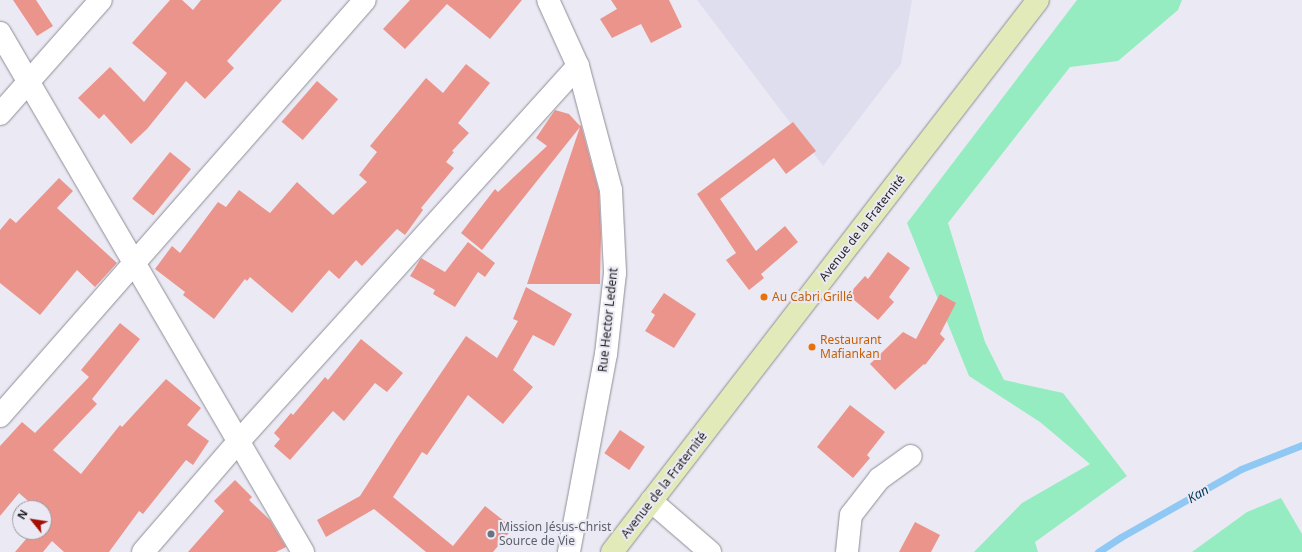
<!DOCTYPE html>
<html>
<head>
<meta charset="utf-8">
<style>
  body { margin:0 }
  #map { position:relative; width:1302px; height:552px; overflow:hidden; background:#ebeaf4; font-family:"Noto Sans",sans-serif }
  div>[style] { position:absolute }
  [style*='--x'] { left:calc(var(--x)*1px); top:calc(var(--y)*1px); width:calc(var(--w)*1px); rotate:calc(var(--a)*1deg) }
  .built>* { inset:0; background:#dfdeef }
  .green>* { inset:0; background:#94ecc0 }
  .stream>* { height:7px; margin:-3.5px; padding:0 3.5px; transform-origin:3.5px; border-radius:3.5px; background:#90c8f4 }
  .building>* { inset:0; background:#ea948b; transform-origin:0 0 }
  .roads { filter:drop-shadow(0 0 1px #8e8d96) drop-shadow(0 0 1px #8e8d96) }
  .street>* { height:22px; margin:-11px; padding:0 11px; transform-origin:11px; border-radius:11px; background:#fff }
  .secondary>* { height:22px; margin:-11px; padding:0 11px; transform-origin:11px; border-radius:11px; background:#e3eab9 }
  .dots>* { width:11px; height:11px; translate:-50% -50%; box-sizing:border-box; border:2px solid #ebeaf4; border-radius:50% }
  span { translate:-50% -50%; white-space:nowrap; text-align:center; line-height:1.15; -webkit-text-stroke:4px #ebeaf4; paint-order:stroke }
  .street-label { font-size:12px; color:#1f1f22 }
  .food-label { font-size:12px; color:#c56008 }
  .left { translate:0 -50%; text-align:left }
  .worship-label { font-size:12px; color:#5b616d }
  .water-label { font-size:13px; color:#003b5d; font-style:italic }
  .north { position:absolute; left:12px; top:500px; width:40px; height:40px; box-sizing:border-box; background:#ebeaf4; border:1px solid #9999a0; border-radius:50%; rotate:300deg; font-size:11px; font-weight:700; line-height:16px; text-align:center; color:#1f1f22 }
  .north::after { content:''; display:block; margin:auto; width:14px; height:18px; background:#a40f04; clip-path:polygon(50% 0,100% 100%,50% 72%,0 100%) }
</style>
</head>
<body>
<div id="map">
  <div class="built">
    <div style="clip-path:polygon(697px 0,912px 0,901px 64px,823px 166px)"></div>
  </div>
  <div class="green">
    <div style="clip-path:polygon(1077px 0,1182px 0,1178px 10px,1118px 61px,1070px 67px,948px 223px,985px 342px,1004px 380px,1063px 393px,1127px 476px,1035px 542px,1038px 552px,974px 552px,1022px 503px,1090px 464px,1040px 422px,969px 376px,907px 223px)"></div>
    <div style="clip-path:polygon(1281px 498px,1302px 534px,1302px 552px,1192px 552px,1247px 512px)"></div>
  </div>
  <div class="stream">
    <div style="--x:1098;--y:552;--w:27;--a:-33"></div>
    <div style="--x:1121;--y:537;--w:138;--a:-29.5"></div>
    <div style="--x:1241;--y:469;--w:66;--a:-21.5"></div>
  </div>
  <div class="building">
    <div style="clip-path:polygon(13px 0,36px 0,53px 26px,37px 36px)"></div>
    <div style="clip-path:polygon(170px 0,182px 0,193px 10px,201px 0,282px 0,227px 61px,234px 68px,205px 99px,186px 81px,147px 129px,131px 144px,104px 114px,99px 119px,78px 98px,110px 67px,144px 102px,167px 73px,132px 43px)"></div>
    <div style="clip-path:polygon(410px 0,522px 0,490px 39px,447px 4px,405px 49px,383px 29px)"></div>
    <div style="clip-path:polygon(611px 0,669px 0,682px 27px,651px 43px,641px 24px,612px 38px,600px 19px,617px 9px)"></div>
    <div style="clip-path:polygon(466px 64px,490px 83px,458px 123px,469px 133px,452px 151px,454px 152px,446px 162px,454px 168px,421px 208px,423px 210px,405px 235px,397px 229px,362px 266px,356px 260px,339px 279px,329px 270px,292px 313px,250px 277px,247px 281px,245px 279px,214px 319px,183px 295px,185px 292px,155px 269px,172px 246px,180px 253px,218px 202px,226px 207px,239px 190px,270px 213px,297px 182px,333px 215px,367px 182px,359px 175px,377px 152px,370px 146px,426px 78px,443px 93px)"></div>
    <div style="left:317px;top:81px;width:28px;height:54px;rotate:41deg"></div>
    <div style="clip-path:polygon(555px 110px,569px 114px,580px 126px,581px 125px,599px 192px,601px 234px,600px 284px,527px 284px,580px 127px,482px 250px,461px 233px,495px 189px,498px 192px,547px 146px,536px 138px)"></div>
    <div style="clip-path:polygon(793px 122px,816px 151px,786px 174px,774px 158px,720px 199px,756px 251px,785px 226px,798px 242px,761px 274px,764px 278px,749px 290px,726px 260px,736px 253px,697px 194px)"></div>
    <div style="left:170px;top:152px;width:27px;height:60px;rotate:39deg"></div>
    <div style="clip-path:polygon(59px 178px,73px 191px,57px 208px,117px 263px,95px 287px,77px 270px,40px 315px,0 283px,0 230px,10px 218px,16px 223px)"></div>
    <div style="clip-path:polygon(468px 242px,495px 263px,485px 277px,478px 272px,455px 307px,433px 294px,435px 290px,410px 276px,421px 258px,445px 272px)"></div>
    <div style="clip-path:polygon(888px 252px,910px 268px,889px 297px,894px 302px,878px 320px,848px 295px,865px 276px,868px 279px)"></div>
    <div style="clip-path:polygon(526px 287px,572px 314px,554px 346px,533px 335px,513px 370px,533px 387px,503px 424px,468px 395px,427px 455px,422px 452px,393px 497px,453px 546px,485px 506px,513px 528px,493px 552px,426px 552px,374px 509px,326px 537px,317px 520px,360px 496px,397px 438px,466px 336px,497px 358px,518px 321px,513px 319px)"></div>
    <div style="clip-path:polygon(664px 293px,696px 314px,674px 348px,645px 331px,655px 315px,651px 312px)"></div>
    <div style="clip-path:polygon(940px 294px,956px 303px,940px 334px,945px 339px,925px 365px,924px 364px,895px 390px,870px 364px,903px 332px,916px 339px)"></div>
    <div style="clip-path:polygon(120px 323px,140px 339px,92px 399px,97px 404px,53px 450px,81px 474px,120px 425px,122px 427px,166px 379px,201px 408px,187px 425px,209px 441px,193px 465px,186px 460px,143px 514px,139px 511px,109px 552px,64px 552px,52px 541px,43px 552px,15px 552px,32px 532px,44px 532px,44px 519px,46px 517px,44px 515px,44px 508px,36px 508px,19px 493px,0 516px,0 446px,22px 422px,35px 433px,89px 377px,81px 370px)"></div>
    <div style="clip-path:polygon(361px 339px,403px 373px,387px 392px,375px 383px,344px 421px,333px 411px,290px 460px,274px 446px,280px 439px,274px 433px,291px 413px,293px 415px,325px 377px,328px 380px)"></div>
    <div style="clip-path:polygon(850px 405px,885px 432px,867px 455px,870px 458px,853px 478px,817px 447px)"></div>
    <div style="left:620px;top:430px;width:30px;height:28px;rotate:34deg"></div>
    <div style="clip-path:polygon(235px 480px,252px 497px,249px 500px,270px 520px,286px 547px,276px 552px,188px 552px,224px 511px,214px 501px)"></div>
    <div style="clip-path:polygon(915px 522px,940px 535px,931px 552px,899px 552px)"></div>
  </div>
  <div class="roads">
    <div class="street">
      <div style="--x:548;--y:0;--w:72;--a:65.6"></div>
      <div style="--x:578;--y:66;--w:128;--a:75.1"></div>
      <div style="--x:611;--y:190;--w:83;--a:87.2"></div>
      <div style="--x:615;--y:273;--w:81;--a:96.3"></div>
      <div style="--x:606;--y:354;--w:201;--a:100.6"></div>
      <div style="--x:0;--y:33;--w:601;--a:59.72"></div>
      <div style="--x:0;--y:114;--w:152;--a:-48.5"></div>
      <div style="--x:0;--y:416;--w:553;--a:-48.74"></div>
      <div style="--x:651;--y:501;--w:78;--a:40.8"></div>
      <div style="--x:143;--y:552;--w:145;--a:-49.2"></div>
      <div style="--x:238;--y:442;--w:507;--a:-47.88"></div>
      <div style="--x:847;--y:552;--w:37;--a:-84"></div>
      <div style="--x:851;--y:515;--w:46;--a:-52.1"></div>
      <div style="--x:879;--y:479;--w:39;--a:-36"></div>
    </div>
    <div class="secondary">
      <div style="--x:612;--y:552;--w:697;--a:-52.34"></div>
    </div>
  </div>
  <div class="dots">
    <div style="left:764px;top:297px;background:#e8710a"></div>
    <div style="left:812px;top:347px;background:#e8710a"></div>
    <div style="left:491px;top:534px;background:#6b7280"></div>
  </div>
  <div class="street-label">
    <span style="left:862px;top:228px;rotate:-52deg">Avenue de la Fraternité</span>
    <span style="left:608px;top:320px;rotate:-84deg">Rue Hector Ledent</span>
    <span style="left:664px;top:485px;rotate:-52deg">Avenue de la Fraternité</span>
  </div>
  <div class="food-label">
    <span class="left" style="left:772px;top:297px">Au Cabri Grillé</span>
    <span class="left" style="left:820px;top:347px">Restaurant<br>Mafiankan</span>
  </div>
  <div class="worship-label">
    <span class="left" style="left:499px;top:534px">Mission Jésus-Christ<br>Source de Vie</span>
  </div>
  <div class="water-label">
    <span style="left:1198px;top:494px;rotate:-30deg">Kan</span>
  </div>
  <div class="north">N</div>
</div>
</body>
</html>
